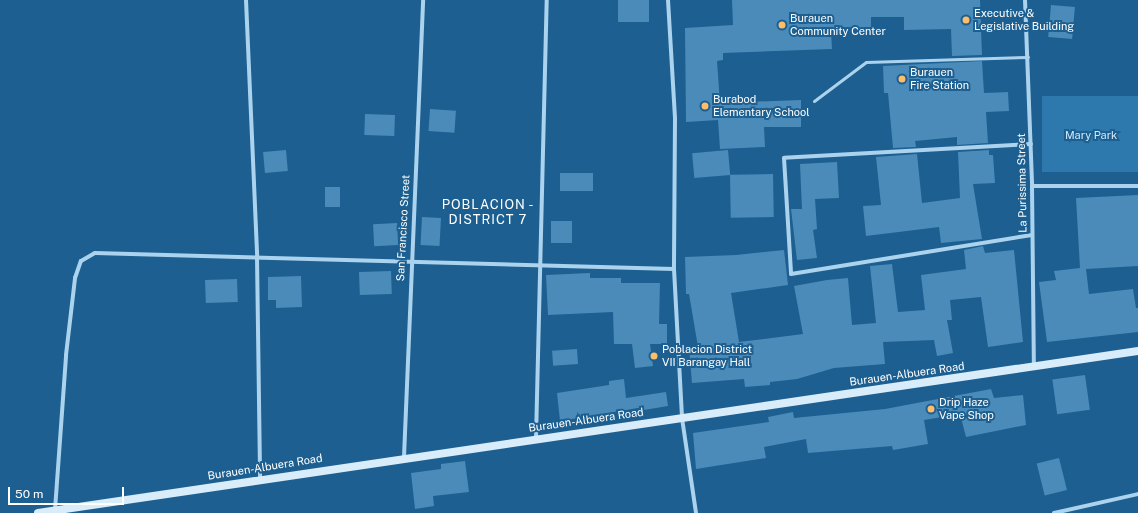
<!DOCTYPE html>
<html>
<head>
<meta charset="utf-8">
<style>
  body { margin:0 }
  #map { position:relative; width:1138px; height:513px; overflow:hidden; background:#1c5f90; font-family:"Public Sans",sans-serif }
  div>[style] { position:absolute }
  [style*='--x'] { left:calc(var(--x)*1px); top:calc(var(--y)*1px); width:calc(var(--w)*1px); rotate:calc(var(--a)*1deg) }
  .green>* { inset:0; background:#2d78ac; transform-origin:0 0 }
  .building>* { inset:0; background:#4a8bb9; transform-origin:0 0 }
  .lane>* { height:3px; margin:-1.5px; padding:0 1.5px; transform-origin:1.5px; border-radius:1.5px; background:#abd3ee }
  .street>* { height:4px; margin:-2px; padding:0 2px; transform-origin:2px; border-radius:2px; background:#abd3ee }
  .secondary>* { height:8px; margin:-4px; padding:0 4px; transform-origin:4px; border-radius:4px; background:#d8ecfa }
  .dots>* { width:11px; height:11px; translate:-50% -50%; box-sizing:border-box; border:2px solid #1c5f90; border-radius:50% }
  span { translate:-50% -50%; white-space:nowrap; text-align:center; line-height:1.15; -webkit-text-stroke:4px #1c5f90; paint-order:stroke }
  .poi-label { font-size:11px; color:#fff }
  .left { translate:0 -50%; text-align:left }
  .park-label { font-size:11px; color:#d1e9fa }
  .street-label { font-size:11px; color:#fff }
  .quarter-label { font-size:13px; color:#fff; letter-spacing:1px }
  .scale { position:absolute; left:8px; top:487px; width:116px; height:18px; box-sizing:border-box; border:2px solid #fff; border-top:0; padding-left:5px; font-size:12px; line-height:14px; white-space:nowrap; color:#fff; -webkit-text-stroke:3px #1c5f90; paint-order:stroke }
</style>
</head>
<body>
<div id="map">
  <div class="green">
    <div style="left:1138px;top:96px;width:76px;height:96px;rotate:90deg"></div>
  </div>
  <div class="building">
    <div style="left:618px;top:0;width:31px;height:22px"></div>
    <div style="clip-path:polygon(732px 0,980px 0,982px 55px,952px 56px,951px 29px,904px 30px,904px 17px,871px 17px,871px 29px,831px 30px,832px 49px,723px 53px,723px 60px,717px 61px,720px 103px,801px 100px,801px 127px,764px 127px,765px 147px,720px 149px,718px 120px,686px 122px,685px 28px,733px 25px)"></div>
    <div style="left:1051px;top:5px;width:24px;height:32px;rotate:5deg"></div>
    <div style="clip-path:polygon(982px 61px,984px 93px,1008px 92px,1009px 111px,986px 112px,988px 143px,957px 145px,957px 137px,915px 141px,916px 147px,893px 148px,888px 93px,884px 93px,883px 66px)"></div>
    <div style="left:430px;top:109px;width:26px;height:22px;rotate:4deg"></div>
    <div style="left:365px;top:114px;width:30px;height:21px;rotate:2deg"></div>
    <div style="left:286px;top:150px;width:21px;height:23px;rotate:85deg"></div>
    <div style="left:728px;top:150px;width:25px;height:36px;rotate:85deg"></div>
    <div style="clip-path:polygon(989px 150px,989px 155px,993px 155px,995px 183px,973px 184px,982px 239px,941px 243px,939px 227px,866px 236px,863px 206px,881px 205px,876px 157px,917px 154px,922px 203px,960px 198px,958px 152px)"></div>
    <div style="clip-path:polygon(837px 162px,839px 198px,815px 199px,817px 229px,813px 230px,817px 258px,797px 260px,791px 209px,802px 209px,800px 164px)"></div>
    <div style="left:560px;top:173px;width:33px;height:18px"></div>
    <div style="left:773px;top:174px;width:43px;height:43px;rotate:89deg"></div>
    <div style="left:325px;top:187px;width:15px;height:20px"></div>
    <div style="clip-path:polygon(1138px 195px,1138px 266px,1086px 269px,1089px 294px,1133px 289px,1136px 308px,1138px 308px,1138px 332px,1047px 342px,1039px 282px,1056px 280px,1054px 271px,1080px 268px,1076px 198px)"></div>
    <div style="left:422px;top:217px;width:19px;height:28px;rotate:3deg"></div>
    <div style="left:551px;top:221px;width:21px;height:22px"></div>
    <div style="left:397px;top:223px;width:22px;height:24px;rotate:87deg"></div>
    <div style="clip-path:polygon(983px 246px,985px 253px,1014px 250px,1023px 342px,988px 347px,981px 297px,950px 300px,952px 320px,947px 320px,953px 353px,937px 356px,934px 340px,883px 342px,885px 364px,834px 368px,797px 379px,770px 382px,770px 385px,745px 387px,744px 379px,692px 383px,689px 348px,698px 347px,689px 294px,686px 294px,685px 257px,736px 255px,784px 250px,788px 285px,731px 293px,739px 342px,803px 334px,794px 286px,827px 280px,848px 278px,852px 325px,876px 323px,870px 266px,892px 264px,898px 312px,925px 310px,921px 275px,966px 269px,964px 250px)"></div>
    <div style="left:391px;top:271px;width:23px;height:32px;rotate:88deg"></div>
    <div style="clip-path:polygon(590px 273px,590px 278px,621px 278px,621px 283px,660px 283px,659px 324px,667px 324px,667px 344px,650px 344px,653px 366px,635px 368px,632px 344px,614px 344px,613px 312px,548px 315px,546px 275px)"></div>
    <div style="clip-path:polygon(301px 276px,302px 307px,276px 308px,276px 300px,268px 300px,268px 277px)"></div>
    <div style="left:237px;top:279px;width:23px;height:32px;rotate:88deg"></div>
    <div style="left:577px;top:349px;width:15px;height:25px;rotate:86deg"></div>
    <div style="left:1085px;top:375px;width:35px;height:33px;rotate:82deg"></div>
    <div style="clip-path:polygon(624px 379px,626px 398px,666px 392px,668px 406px,644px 410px,644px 407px,560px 421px,557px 393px,609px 385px,609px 381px)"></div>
    <div style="clip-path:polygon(991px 389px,994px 398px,1023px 395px,1026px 425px,966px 437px,960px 414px,924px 420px,928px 444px,893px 450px,892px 446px,808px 453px,806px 439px,764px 447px,766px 458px,696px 469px,693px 433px,769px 422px,768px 417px,793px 412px,794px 418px,885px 409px)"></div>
    <div style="left:1059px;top:458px;width:33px;height:23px;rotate:76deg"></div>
    <div style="clip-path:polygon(465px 461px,469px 492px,433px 496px,434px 506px,415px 509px,411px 473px,441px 469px,441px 464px)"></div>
  </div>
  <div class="lane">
    <div style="--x:814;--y:101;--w:65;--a:-36.9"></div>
    <div style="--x:866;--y:62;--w:162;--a:-1.8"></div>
  </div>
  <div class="street">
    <div style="--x:246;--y:0;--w:257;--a:87.5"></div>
    <div style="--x:257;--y:257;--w:222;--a:89.2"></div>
    <div style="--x:668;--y:0;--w:119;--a:86.6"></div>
    <div style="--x:675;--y:119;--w:150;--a:90.4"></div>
    <div style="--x:674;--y:269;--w:149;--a:86.9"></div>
    <div style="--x:682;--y:418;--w:96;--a:81.6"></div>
    <div style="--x:1025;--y:0;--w:186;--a:87.8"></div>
    <div style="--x:1032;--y:186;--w:180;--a:89.4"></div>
    <div style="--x:1031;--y:144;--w:247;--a:176.8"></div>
    <div style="--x:784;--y:158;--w:116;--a:86.5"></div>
    <div style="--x:791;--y:274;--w:244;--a:-9.2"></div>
    <div style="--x:1032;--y:186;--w:106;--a:0"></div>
    <div style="--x:536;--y:438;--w:438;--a:-88.6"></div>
    <div style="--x:404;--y:457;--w:457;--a:-87.6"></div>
    <div style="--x:55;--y:510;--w:155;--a:-85.9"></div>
    <div style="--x:66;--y:355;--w:78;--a:-83.3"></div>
    <div style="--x:75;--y:278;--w:18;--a:-71"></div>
    <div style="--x:81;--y:261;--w:16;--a:-30"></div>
    <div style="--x:95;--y:253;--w:579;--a:1.58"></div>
    <div style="--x:1054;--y:513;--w:86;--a:-12.7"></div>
  </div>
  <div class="secondary">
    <div style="--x:38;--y:513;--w:1112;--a:-8.38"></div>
  </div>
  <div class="dots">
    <div style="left:966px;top:20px;background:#febe69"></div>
    <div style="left:782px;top:25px;background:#febe69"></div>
    <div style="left:902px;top:79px;background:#febe69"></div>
    <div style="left:705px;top:106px;background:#febe69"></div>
    <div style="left:654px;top:356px;background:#febe69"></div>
    <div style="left:931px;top:409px;background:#febe69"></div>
  </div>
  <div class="poi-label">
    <span class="left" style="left:974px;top:20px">Executive &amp;<br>Legislative Building</span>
    <span class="left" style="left:790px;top:25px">Burauen<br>Community Center</span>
    <span class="left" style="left:910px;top:79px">Burauen<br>Fire Station</span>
    <span class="left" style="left:713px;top:106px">Burabod<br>Elementary School</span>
    <span class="left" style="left:662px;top:356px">Poblacion District<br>VII Barangay Hall</span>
    <span class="left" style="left:939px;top:409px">Drip Haze<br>Vape Shop</span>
  </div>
  <div class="park-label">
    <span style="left:1091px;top:135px">Mary Park</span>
  </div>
  <div class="street-label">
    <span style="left:1022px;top:183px;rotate:-91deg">La Purissima Street</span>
    <span style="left:403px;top:228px;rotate:-87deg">San Francisco Street</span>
    <span style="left:907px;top:374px;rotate:-8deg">Burauen-Albuera Road</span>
    <span style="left:586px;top:420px;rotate:-8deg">Burauen-Albuera Road</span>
    <span style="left:265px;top:467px;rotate:-9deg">Burauen-Albuera Road</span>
  </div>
  <div class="quarter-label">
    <span style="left:488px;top:213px">POBLACION -<br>DISTRICT 7</span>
  </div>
  <div class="scale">50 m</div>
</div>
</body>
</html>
